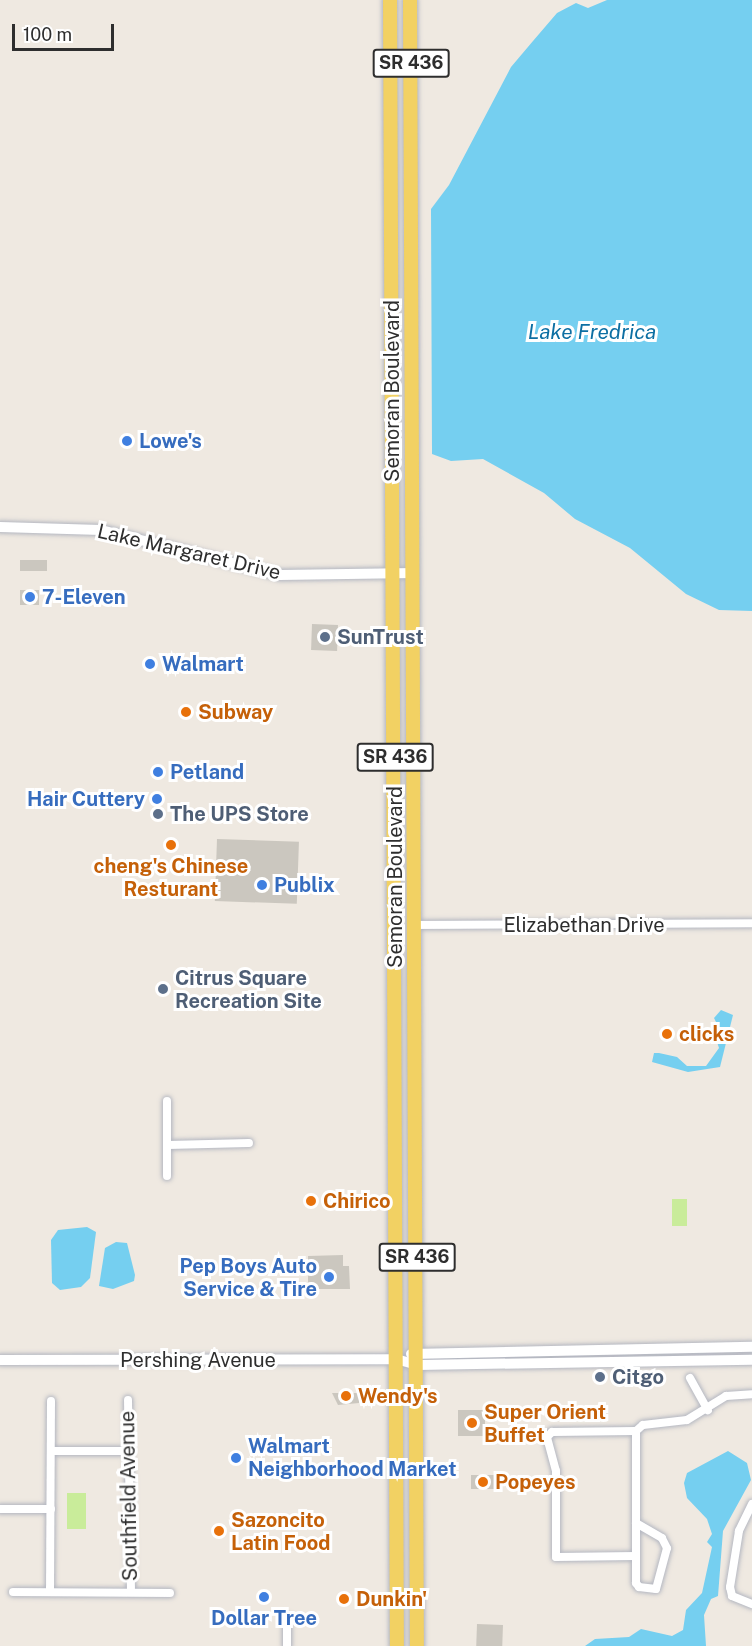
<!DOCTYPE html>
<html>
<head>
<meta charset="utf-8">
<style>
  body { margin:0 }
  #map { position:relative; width:752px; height:1646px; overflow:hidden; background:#efe9e1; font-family:"Public Sans",sans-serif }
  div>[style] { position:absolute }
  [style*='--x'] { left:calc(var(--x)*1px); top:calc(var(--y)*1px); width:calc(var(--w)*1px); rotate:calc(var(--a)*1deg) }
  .pitch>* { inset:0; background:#c9ec9a; transform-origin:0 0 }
  .water>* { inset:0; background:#75cff0 }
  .building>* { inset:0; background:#cbc7bf; transform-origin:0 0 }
  .roads { filter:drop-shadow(0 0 2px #b4b7c1) drop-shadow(0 0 2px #b4b7c1) }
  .minor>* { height:8px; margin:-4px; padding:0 4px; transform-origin:4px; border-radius:4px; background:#fff }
  .tertiary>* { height:10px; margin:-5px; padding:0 5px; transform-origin:5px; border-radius:5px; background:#fff }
  .primary>* { height:14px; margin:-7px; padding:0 7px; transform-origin:7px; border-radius:7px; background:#f2d163 }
  .dots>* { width:16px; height:16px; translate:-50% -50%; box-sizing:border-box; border:3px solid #fff; border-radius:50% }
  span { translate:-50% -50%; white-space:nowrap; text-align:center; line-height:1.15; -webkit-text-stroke:6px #fff; paint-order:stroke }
  .shield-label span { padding:2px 4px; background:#fff; border:2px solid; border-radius:4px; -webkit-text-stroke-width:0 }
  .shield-label { font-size:18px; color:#2e2e2e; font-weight:700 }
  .street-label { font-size:20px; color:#2e2e2e }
  .shop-label { font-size:20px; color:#366cbe; font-weight:700 }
  .left { translate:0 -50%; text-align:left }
  .right { translate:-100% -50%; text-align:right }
  .service-label { font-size:20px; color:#4e5e75; font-weight:700 }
  .food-label { font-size:20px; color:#c56008; font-weight:700 }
  .water-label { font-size:21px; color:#0d6fa3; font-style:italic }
  .scale { position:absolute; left:12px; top:24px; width:102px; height:27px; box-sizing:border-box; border:3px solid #2e2e2e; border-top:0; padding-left:8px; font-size:18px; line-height:21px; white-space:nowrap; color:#2e2e2e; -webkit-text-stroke:4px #fff; paint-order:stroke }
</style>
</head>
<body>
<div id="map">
  <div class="pitch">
    <div style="left:687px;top:1199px;width:27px;height:15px;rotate:90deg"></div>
    <div style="left:67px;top:1493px;width:19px;height:36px"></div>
  </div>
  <div class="water">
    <div style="clip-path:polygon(607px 0,752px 0,752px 611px,719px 610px,686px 594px,630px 548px,575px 519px,544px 493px,483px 459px,451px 461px,432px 454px,431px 209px,449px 185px,511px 67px,533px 41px,557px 13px,576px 3px,588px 8px)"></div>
    <div style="clip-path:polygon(721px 1010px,733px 1015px,720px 1067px,688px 1072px,652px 1062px,654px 1053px,659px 1053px,677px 1057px,687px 1066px,706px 1066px,719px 1048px,716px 1039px,720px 1030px,714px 1018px)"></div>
    <div style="clip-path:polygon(87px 1227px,96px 1232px,90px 1278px,81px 1287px,60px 1290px,52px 1283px,51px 1240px,58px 1230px)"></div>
    <div style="clip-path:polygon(116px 1242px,127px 1243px,135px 1275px,134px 1281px,113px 1289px,99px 1286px,105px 1248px)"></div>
    <div style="clip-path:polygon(728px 1451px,747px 1463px,751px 1480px,723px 1531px,718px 1596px,711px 1599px,704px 1615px,706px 1646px,585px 1646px,595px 1639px,629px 1637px,641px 1629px,672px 1636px,683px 1630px,686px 1610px,702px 1593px,712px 1547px,707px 1542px,712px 1534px,707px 1519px,687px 1498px,684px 1483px,687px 1473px)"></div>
  </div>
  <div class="building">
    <div style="left:20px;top:560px;width:27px;height:11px"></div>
    <div style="left:20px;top:590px;width:19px;height:15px"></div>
    <div style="left:312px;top:624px;width:26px;height:26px;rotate:2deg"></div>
    <div style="left:217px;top:839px;width:82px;height:62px;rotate:2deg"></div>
    <div style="clip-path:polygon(343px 1255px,343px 1266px,349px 1266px,350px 1289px,308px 1289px,308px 1256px)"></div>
    <div style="clip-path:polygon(332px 1393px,359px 1393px,359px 1403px,338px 1405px)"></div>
    <div style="left:458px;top:1410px;width:27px;height:26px"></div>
    <div style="left:471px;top:1475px;width:25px;height:14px"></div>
    <div style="left:477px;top:1624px;width:26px;height:22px;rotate:2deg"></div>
  </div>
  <div class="roads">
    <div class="minor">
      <div style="--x:416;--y:925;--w:336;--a:-0.3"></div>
      <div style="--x:168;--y:1145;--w:81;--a:-1.4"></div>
      <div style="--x:167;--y:1176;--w:75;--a:-90"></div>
      <div style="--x:690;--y:1378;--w:37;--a:61"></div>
      <div style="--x:128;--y:1400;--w:192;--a:89.1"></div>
      <div style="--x:636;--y:1431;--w:152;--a:90"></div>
      <div style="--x:636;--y:1583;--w:5;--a:53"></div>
      <div style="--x:639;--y:1587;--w:17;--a:7"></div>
      <div style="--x:656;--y:1589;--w:42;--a:-75"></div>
      <div style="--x:667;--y:1548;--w:11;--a:-117"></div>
      <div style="--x:662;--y:1538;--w:30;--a:-150"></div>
      <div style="--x:51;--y:1451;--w:78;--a:0"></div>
      <div style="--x:752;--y:1504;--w:30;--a:116"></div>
      <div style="--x:739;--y:1531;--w:57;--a:99.1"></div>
      <div style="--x:730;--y:1587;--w:9;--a:77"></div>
      <div style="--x:732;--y:1596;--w:22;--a:22"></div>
      <div style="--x:0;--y:1509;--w:51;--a:0"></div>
      <div style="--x:636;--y:1556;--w:80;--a:179.3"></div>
      <div style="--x:556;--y:1557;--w:86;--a:-90"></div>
      <div style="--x:556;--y:1471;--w:35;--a:-105"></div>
      <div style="--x:547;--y:1437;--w:7;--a:-45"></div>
      <div style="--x:552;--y:1432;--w:84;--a:-0.7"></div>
      <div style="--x:636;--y:1431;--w:9;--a:-41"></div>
      <div style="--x:643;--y:1425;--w:44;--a:-6.5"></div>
      <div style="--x:687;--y:1420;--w:46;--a:-31.6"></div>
      <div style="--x:726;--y:1396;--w:26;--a:-4"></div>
      <div style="--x:13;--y:1592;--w:157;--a:0.4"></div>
      <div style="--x:50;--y:1592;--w:191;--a:-89.7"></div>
      <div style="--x:287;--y:1618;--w:28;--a:90"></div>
    </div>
    <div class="tertiary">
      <div style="--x:0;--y:527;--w:101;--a:1.7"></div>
      <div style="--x:101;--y:530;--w:185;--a:14.1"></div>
      <div style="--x:280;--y:575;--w:134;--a:-0.9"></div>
      <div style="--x:411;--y:1354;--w:341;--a:-1.2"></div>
      <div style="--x:0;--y:1360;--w:396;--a:-0.1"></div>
      <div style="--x:396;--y:1359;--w:22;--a:16"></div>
      <div style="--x:417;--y:1365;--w:335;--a:-0.9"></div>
    </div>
    <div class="primary">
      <div style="--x:390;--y:0;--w:1646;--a:89.76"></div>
      <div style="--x:410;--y:0;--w:1646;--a:89.76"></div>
    </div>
  </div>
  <div class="dots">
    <div style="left:127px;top:441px;background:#3f7fe0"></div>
    <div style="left:30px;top:597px;background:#3f7fe0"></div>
    <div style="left:325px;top:637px;background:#5c6f8a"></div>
    <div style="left:150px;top:664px;background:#3f7fe0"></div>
    <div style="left:186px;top:712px;background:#e8710a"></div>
    <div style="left:158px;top:772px;background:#3f7fe0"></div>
    <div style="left:157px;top:799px;background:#3f7fe0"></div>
    <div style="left:158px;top:814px;background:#5c6f8a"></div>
    <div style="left:171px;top:845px;background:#e8710a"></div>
    <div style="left:262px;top:885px;background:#3f7fe0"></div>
    <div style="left:163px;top:989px;background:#5c6f8a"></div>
    <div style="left:667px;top:1034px;background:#e8710a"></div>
    <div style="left:311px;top:1201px;background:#e8710a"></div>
    <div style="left:329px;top:1277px;background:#3f7fe0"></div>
    <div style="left:600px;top:1377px;background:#5c6f8a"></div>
    <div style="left:346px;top:1396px;background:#e8710a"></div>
    <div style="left:472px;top:1423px;background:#e8710a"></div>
    <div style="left:236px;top:1458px;background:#3f7fe0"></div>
    <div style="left:483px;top:1482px;background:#e8710a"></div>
    <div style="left:219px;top:1531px;background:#e8710a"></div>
    <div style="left:264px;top:1597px;background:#3f7fe0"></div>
    <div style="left:344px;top:1599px;background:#e8710a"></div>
  </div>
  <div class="shield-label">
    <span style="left:411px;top:63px">SR 436</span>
    <span style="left:395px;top:757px">SR 436</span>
    <span style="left:417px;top:1257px">SR 436</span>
  </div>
  <div class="street-label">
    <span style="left:392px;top:391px;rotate:-90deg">Semoran Boulevard</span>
    <span style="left:189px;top:552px;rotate:13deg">Lake Margaret Drive</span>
    <span style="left:395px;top:877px;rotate:-90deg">Semoran Boulevard</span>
    <span style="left:584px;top:925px">Elizabethan Drive</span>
    <span style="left:198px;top:1360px">Pershing Avenue</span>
    <span style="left:129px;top:1496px;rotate:-91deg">Southfield Avenue</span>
  </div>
  <div class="shop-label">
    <span class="left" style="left:139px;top:441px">Lowe's</span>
    <span class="left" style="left:42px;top:597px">7-Eleven</span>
    <span class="left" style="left:162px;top:664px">Walmart</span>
    <span class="left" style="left:170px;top:772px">Petland</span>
    <span class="right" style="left:145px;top:799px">Hair Cuttery</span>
    <span class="left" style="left:274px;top:885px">Publix</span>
    <span class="right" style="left:317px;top:1278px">Pep Boys Auto<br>Service &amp; Tire</span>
    <span class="left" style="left:248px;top:1458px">Walmart<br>Neighborhood Market</span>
    <span style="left:264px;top:1618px">Dollar Tree</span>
  </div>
  <div class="service-label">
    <span class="left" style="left:337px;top:637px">SunTrust</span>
    <span class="left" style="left:170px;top:814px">The UPS Store</span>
    <span class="left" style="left:175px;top:990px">Citrus Square<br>Recreation Site</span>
    <span class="left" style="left:612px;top:1377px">Citgo</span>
  </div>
  <div class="food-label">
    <span class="left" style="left:198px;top:712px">Subway</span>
    <span style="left:171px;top:878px">cheng's Chinese<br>Resturant</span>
    <span class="left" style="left:679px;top:1034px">clicks</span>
    <span class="left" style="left:323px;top:1201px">Chirico</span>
    <span class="left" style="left:358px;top:1396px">Wendy's</span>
    <span class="left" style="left:484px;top:1424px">Super Orient<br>Buffet</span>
    <span class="left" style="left:495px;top:1482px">Popeyes</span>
    <span class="left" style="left:231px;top:1532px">Sazoncito<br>Latin Food</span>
    <span class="left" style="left:356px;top:1599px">Dunkin'</span>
  </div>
  <div class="water-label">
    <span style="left:592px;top:332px">Lake Fredrica</span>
  </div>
  <div class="scale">100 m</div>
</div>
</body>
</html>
